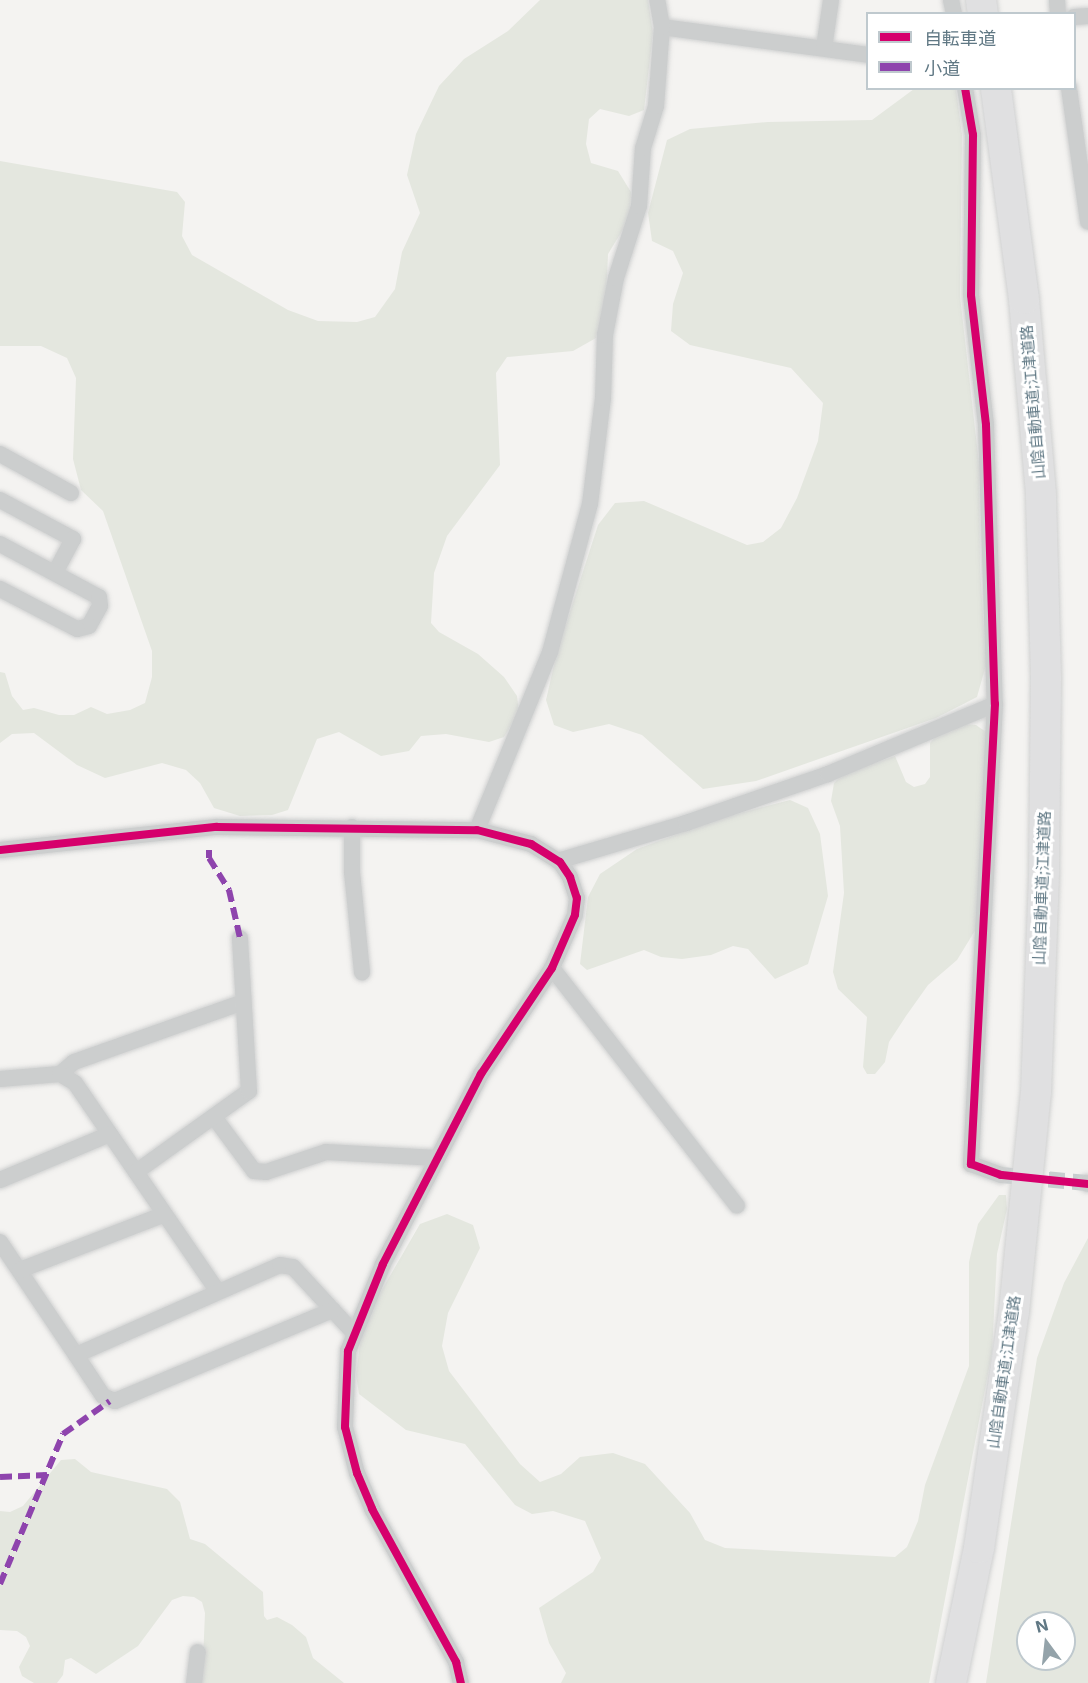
<!DOCTYPE html>
<html>
<head>
<meta charset="utf-8">
<style>
  body { margin:0 }
  #map { position:relative; width:1088px; height:1683px; overflow:hidden; background:#f4f3f1; font-family:Inter,"Noto Sans JP",sans-serif }
  div>[style] { position:absolute }
  [style*='--x'] { left:calc(var(--x)*1px); top:calc(var(--y)*1px); width:calc(var(--w)*1px); rotate:calc(var(--a)*1deg) }
  .green>* { inset:0; background:#e4e7df }
  .street-tunnel>* { height:16px; margin-top:-8px; transform-origin:0; background:repeating-linear-gradient(90deg,#c8ced0 0 16px,transparent 0 24px) }
  .roads { filter:drop-shadow(0 0 2px #d0d1d1) drop-shadow(0 0 2px #d0d1d1) }
  .street>* { height:16px; margin:-8px; padding:0 8px; transform-origin:8px; border-radius:8px; background:#cccece }
  .highway>* { height:30px; margin:-15px; padding:0 15px; transform-origin:15px; border-radius:15px; background:#e0e0e1 }
  .quiet>* { height:6px; margin-top:-3px; transform-origin:0; background:repeating-linear-gradient(90deg,#8e44ad 0 12px,transparent 0 18px) }
  .cycleway>* { height:8px; margin:-4px; padding:0 4px; transform-origin:4px; border-radius:4px; background:#d6006c }
  span { translate:-50% -50%; white-space:nowrap; text-align:center; line-height:1.15; -webkit-text-stroke:6px #fff; paint-order:stroke }
  .street-label { font-size:15px; color:#607884 }
  .legend { position:absolute; left:866px; top:12px; width:210px; height:78px; box-sizing:border-box; background:#fff; border:2px solid #bfc9ce; margin:0; padding:8px 10px; list-style:none; font-size:18px; color:#607884 }
  .legend li { display:flex; align-items:center; gap:12px; height:30px }
  .legend b { width:30px; border:2px solid #bfc9ce }
  .north { position:absolute; left:1016px; top:1611px; width:60px; height:60px; box-sizing:border-box; background:#fff; border:2px solid #bfc9ce; border-radius:50%; rotate:345deg; font-size:16px; font-weight:700; line-height:24px; text-align:center; color:#607884 }
  .north::after { content:''; display:block; margin:auto; width:21px; height:27px; background:#94a3aa; clip-path:polygon(50% 0,100% 100%,50% 72%,0 100%) }
</style>
</head>
<body>
<div id="map">
  <div class="green">
    <div style="clip-path:polygon(540px 0,648px 0,653px 33px,644px 110px,629px 116px,600px 109px,589px 119px,586px 144px,591px 163px,618px 171px,631px 192px,630px 218px,608px 254px,606px 301px,596px 338px,573px 351px,507px 357px,496px 373px,500px 465px,447px 536px,434px 573px,431px 623px,439px 632px,478px 654px,504px 677px,517px 696px,519px 713px,504px 737px,489px 742px,446px 734px,421px 736px,409px 751px,381px 756px,339px 732px,317px 739px,288px 810px,272px 815px,240px 816px,214px 808px,200px 783px,186px 770px,162px 763px,105px 778px,77px 765px,34px 733px,12px 734px,0 743px,0 672px,5px 673px,12px 696px,23px 710px,34px 708px,59px 715px,74px 715px,91px 707px,107px 714px,130px 710px,145px 703px,152px 677px,152px 651px,103px 511px,81px 490px,73px 459px,76px 378px,67px 358px,41px 346px,0 346px,0 161px,177px 192px,185px 202px,182px 236px,192px 255px,288px 310px,318px 321px,357px 322px,375px 317px,395px 289px,402px 252px,420px 213px,407px 175px,416px 134px,439px 86px,464px 59px,508px 31px)"></div>
    <div style="clip-path:polygon(914px 89px,956px 89px,962px 135px,960px 296px,979px 464px,980px 567px,986px 665px,977px 697px,936px 718px,756px 781px,703px 789px,642px 735px,609px 724px,573px 732px,554px 725px,546px 700px,557px 652px,598px 525px,615px 503px,644px 501px,747px 545px,763px 542px,781px 528px,797px 498px,818px 441px,823px 403px,791px 368px,690px 345px,671px 331px,673px 304px,683px 273px,673px 251px,652px 241px,648px 213px,667px 140px,690px 129px,768px 122px,872px 120px)"></div>
    <div style="clip-path:polygon(963px 724px,976px 725px,986px 732px,976px 929px,957px 960px,928px 985px,906px 1016px,889px 1042px,885px 1062px,875px 1074px,867px 1074px,863px 1067px,867px 1017px,838px 989px,833px 972px,844px 893px,840px 826px,831px 801px,834px 783px,844px 773px,895px 756px,906px 782px,914px 787px,925px 784px,930px 777px,930px 743px,939px 732px)"></div>
    <div style="clip-path:polygon(790px 800px,808px 808px,820px 834px,828px 896px,808px 964px,775px 979px,748px 949px,733px 946px,711px 955px,682px 959px,661px 957px,644px 950px,587px 970px,580px 964px,588px 897px,600px 874px,637px 849px,724px 817px)"></div>
    <div style="clip-path:polygon(999px 1195px,1006px 1195px,1007px 1209px,997px 1254px,992px 1353px,929px 1683px,561px 1683px,566px 1673px,549px 1643px,539px 1608px,593px 1572px,601px 1558px,585px 1521px,553px 1511px,532px 1514px,515px 1505px,465px 1444px,406px 1430px,359px 1394px,356px 1375px,360px 1343px,376px 1300px,420px 1224px,447px 1214px,473px 1225px,480px 1248px,448px 1313px,442px 1346px,449px 1371px,520px 1464px,540px 1482px,561px 1474px,580px 1457px,613px 1453px,645px 1464px,690px 1513px,705px 1540px,725px 1548px,895px 1557px,907px 1547px,918px 1521px,925px 1485px,969px 1366px,969px 1262px,978px 1224px)"></div>
    <div style="clip-path:polygon(evenodd,1088px 1238px,1088px 1683px,986px 1683px,1037px 1358px,1064px 1283px,1088px 1238px,1028px 1623px,1064px 1623px,1064px 1659px,1028px 1659px,1028px 1623px)"></div>
    <div style="clip-path:polygon(75px 1459px,91px 1472px,167px 1489px,180px 1502px,190px 1539px,205px 1544px,263px 1592px,264px 1616px,267px 1620px,277px 1617px,292px 1625px,306px 1637px,313px 1658px,344px 1683px,202px 1683px,205px 1613px,202px 1602px,194px 1597px,183px 1596px,172px 1600px,138px 1646px,96px 1674px,71px 1658px,65px 1660px,63px 1675px,57px 1683px,34px 1683px,22px 1676px,19px 1667px,30px 1646px,26px 1637px,17px 1631px,0 1630px,0 1511px,10px 1512px,23px 1506px,61px 1460px)"></div>
  </div>
  <div class="street-tunnel">
    <div style="--x:1001;--y:1175;--w:86;--a:5.3"></div>
  </div>
  <div class="roads">
    <div class="street">
      <div style="--x:951;--y:0;--w:14;--a:78"></div>
      <div style="--x:1057;--y:0;--w:14;--a:86"></div>
      <div style="--x:1074;--y:17;--w:14;--a:-4"></div>
      <div style="--x:662;--y:27;--w:208;--a:7.7"></div>
      <div style="--x:824;--y:48;--w:49;--a:-81.7"></div>
      <div style="--x:965;--y:88;--w:48;--a:80.3"></div>
      <div style="--x:973;--y:135;--w:160;--a:90.7"></div>
      <div style="--x:971;--y:295;--w:131;--a:83.4"></div>
      <div style="--x:986;--y:425;--w:279;--a:88.2"></div>
      <div style="--x:995;--y:704;--w:461;--a:93"></div>
      <div style="--x:971;--y:1164;--w:32;--a:20"></div>
      <div style="--x:1069;--y:88;--w:135;--a:81.9"></div>
      <div style="--x:0;--y:454;--w:81;--a:28.8"></div>
      <div style="--x:0;--y:500;--w:83;--a:28.1"></div>
      <div style="--x:73;--y:539;--w:38;--a:118"></div>
      <div style="--x:0;--y:544;--w:112;--a:28.2"></div>
      <div style="--x:99;--y:597;--w:9;--a:84"></div>
      <div style="--x:100;--y:606;--w:23;--a:119"></div>
      <div style="--x:89;--y:626;--w:12;--a:166"></div>
      <div style="--x:77;--y:629;--w:87;--a:-152.5"></div>
      <div style="--x:352;--y:827;--w:45;--a:90"></div>
      <div style="--x:352;--y:872;--w:101;--a:84.3"></div>
      <div style="--x:477;--y:830;--w:192;--a:-67.7"></div>
      <div style="--x:550;--y:652;--w:153;--a:-74.9"></div>
      <div style="--x:590;--y:504;--w:107;--a:-83"></div>
      <div style="--x:603;--y:398;--w:63;--a:-88.2"></div>
      <div style="--x:605;--y:335;--w:58;--a:-79.1"></div>
      <div style="--x:616;--y:278;--w:76;--a:-72.3"></div>
      <div style="--x:639;--y:206;--w:58;--a:-86.1"></div>
      <div style="--x:643;--y:148;--w:44;--a:-72.8"></div>
      <div style="--x:656;--y:106;--w:79;--a:-85.7"></div>
      <div style="--x:662;--y:27;--w:27;--a:-100"></div>
      <div style="--x:0;--y:850;--w:218;--a:-6.1"></div>
      <div style="--x:217;--y:827;--w:260;--a:0.7"></div>
      <div style="--x:477;--y:830;--w:56;--a:14.5"></div>
      <div style="--x:531;--y:844;--w:34;--a:32"></div>
      <div style="--x:560;--y:862;--w:18;--a:56"></div>
      <div style="--x:570;--y:877;--w:22;--a:72"></div>
      <div style="--x:577;--y:898;--w:17;--a:97"></div>
      <div style="--x:575;--y:915;--w:58;--a:113.5"></div>
      <div style="--x:552;--y:968;--w:128;--a:123.8"></div>
      <div style="--x:481;--y:1074;--w:214;--a:117.3"></div>
      <div style="--x:383;--y:1264;--w:94;--a:111.9"></div>
      <div style="--x:348;--y:1351;--w:76;--a:92.3"></div>
      <div style="--x:345;--y:1427;--w:48;--a:75.4"></div>
      <div style="--x:357;--y:1473;--w:39;--a:67"></div>
      <div style="--x:372;--y:1509;--w:175;--a:61.2"></div>
      <div style="--x:456;--y:1662;--w:22;--a:77"></div>
      <div style="--x:558;--y:861;--w:134;--a:-16.5"></div>
      <div style="--x:686;--y:823;--w:150;--a:-19"></div>
      <div style="--x:828;--y:774;--w:181;--a:-22.7"></div>
      <div style="--x:552;--y:968;--w:301;--a:52.1"></div>
      <div style="--x:60;--y:1074;--w:18;--a:-41"></div>
      <div style="--x:74;--y:1062;--w:179;--a:-19.5"></div>
      <div style="--x:0;--y:1079;--w:60;--a:-4.8"></div>
      <div style="--x:60;--y:1074;--w:17;--a:31"></div>
      <div style="--x:75;--y:1083;--w:253;--a:55.6"></div>
      <div style="--x:214;--y:1117;--w:67;--a:53.5"></div>
      <div style="--x:254;--y:1171;--w:12;--a:5"></div>
      <div style="--x:266;--y:1172;--w:63;--a:-18.4"></div>
      <div style="--x:326;--y:1152;--w:111;--a:3.1"></div>
      <div style="--x:136;--y:1172;--w:139;--a:-35.6"></div>
      <div style="--x:249;--y:1091;--w:153;--a:-93.4"></div>
      <div style="--x:0;--y:1180;--w:119;--a:-22.7"></div>
      <div style="--x:1087;--y:1183;--w:1;--a:45"></div>
      <div style="--x:0;--y:1242;--w:136;--a:56.1"></div>
      <div style="--x:76;--y:1355;--w:223;--a:-23.8"></div>
      <div style="--x:280;--y:1265;--w:13;--a:9"></div>
      <div style="--x:293;--y:1267;--w:88;--a:47.3"></div>
      <div style="--x:20;--y:1270;--w:155;--a:-21.1"></div>
      <div style="--x:76;--y:1355;--w:49;--a:56.6"></div>
      <div style="--x:103;--y:1396;--w:13;--a:23"></div>
      <div style="--x:115;--y:1401;--w:236;--a:-22.7"></div>
      <div style="--x:194;--y:1683;--w:31;--a:-83"></div>
    </div>
    <div class="highway">
      <div style="--x:981;--y:0;--w:14;--a:82"></div>
      <div style="--x:951;--y:1683;--w:138;--a:-78.3"></div>
      <div style="--x:979;--y:1548;--w:239;--a:-81.6"></div>
      <div style="--x:1014;--y:1312;--w:220;--a:-84.3"></div>
      <div style="--x:1036;--y:1093;--w:223;--a:-87.9"></div>
      <div style="--x:1044;--y:870;--w:193;--a:-89.4"></div>
      <div style="--x:1046;--y:677;--w:183;--a:-91.6"></div>
      <div style="--x:1041;--y:494;--w:196;--a:-95"></div>
      <div style="--x:1024;--y:299;--w:213;--a:-97.6"></div>
    </div>
  </div>
  <div class="quiet">
    <div style="--x:209;--y:850;--w:8;--a:90"></div>
    <div style="--x:209;--y:858;--w:38;--a:58"></div>
    <div style="--x:229;--y:890;--w:49;--a:77.1"></div>
    <div style="--x:0;--y:1477;--w:47;--a:-2.4"></div>
    <div style="--x:0;--y:1584;--w:163;--a:-67.2"></div>
    <div style="--x:63;--y:1434;--w:57;--a:-35.1"></div>
  </div>
  <div class="cycleway">
    <div style="--x:965;--y:88;--w:48;--a:80.3"></div>
    <div style="--x:973;--y:135;--w:160;--a:90.7"></div>
    <div style="--x:971;--y:295;--w:131;--a:83.4"></div>
    <div style="--x:986;--y:425;--w:279;--a:88.2"></div>
    <div style="--x:995;--y:704;--w:461;--a:93"></div>
    <div style="--x:971;--y:1164;--w:32;--a:20"></div>
    <div style="--x:1001;--y:1175;--w:87;--a:5.9"></div>
    <div style="--x:0;--y:850;--w:218;--a:-6.1"></div>
    <div style="--x:217;--y:827;--w:260;--a:0.7"></div>
    <div style="--x:477;--y:830;--w:56;--a:14.5"></div>
    <div style="--x:531;--y:844;--w:34;--a:32"></div>
    <div style="--x:560;--y:862;--w:18;--a:56"></div>
    <div style="--x:570;--y:877;--w:22;--a:72"></div>
    <div style="--x:577;--y:898;--w:17;--a:97"></div>
    <div style="--x:575;--y:915;--w:58;--a:113.5"></div>
    <div style="--x:552;--y:968;--w:128;--a:123.8"></div>
    <div style="--x:481;--y:1074;--w:214;--a:117.3"></div>
    <div style="--x:383;--y:1264;--w:94;--a:111.9"></div>
    <div style="--x:348;--y:1351;--w:76;--a:92.3"></div>
    <div style="--x:345;--y:1427;--w:48;--a:75.4"></div>
    <div style="--x:357;--y:1473;--w:39;--a:67"></div>
    <div style="--x:372;--y:1509;--w:175;--a:61.2"></div>
    <div style="--x:456;--y:1662;--w:22;--a:77"></div>
  </div>
  <div class="street-label">
    <span style="left:1033px;top:402px;rotate:-95deg">山陰自動車道;江津道路</span>
    <span style="left:1042px;top:888px;rotate:-88deg">山陰自動車道;江津道路</span>
    <span style="left:1004px;top:1372px;rotate:-82deg">山陰自動車道;江津道路</span>
  </div>
  <ul class="legend">
  <li><b style="height:8px;background:#d6006c"></b>自転車道</li>
  <li><b style="height:8px;background:#8e44ad"></b>小道</li>
  </ul>
  <div class="north">N</div>
</div>
</body>
</html>
